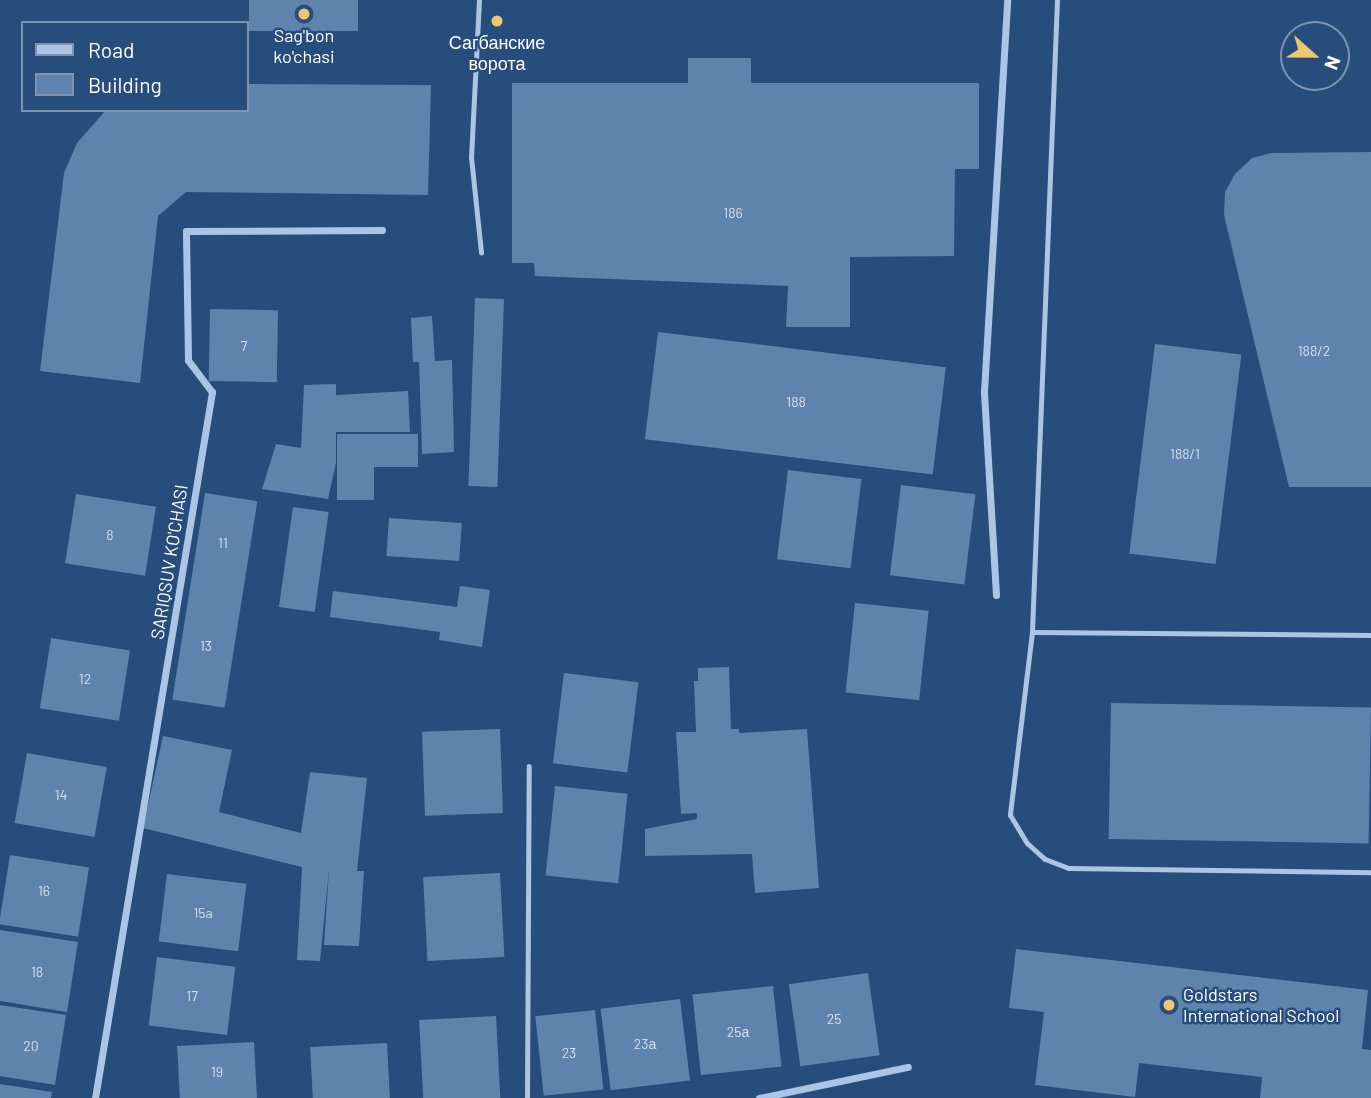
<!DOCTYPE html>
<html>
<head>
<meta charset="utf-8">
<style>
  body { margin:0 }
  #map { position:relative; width:1371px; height:1098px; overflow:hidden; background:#264d7c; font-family:Barlow,sans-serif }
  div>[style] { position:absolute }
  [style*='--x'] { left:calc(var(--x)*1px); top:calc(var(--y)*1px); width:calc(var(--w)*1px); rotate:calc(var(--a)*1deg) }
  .building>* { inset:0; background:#5e83ad; transform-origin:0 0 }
  .lane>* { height:5px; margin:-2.5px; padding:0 2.5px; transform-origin:2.5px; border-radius:2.5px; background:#aac6e4 }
  .street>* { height:7px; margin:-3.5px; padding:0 3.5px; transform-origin:3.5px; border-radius:3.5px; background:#aac6e4 }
  .dots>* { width:19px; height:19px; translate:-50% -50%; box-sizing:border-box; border:4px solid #264d7c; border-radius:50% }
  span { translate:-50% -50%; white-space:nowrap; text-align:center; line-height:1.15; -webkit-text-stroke:5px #264d7c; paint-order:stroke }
  .number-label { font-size:14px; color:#d7e0ea }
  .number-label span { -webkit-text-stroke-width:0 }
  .poi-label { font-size:18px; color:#fff }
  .left { translate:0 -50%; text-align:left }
  .street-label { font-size:18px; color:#fff }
  .legend { position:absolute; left:21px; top:21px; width:228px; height:91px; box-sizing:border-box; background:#264d7c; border:2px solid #7d94b0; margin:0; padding:9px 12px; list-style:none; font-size:21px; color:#fff }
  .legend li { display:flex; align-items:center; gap:14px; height:35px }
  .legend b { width:35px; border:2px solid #7d94b0 }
  .north { position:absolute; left:1280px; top:21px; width:70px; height:70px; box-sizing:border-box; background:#264d7c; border:2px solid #7d94b0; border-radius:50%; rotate:111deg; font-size:19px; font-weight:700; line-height:28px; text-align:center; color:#fff }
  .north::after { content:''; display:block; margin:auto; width:24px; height:32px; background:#edc770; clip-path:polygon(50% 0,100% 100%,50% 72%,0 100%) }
</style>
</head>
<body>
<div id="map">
  <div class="building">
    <div style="left:249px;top:0;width:109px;height:31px"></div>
    <div style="clip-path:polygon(688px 58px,751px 58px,751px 83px,979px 83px,979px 169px,955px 169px,954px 256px,850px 257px,850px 327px,786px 327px,788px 286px,535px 276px,534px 263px,512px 263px,512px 83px,688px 83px)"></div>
    <div style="clip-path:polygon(247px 84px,431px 85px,428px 195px,186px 192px,158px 216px,140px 383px,40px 371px,64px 173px,77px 143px,106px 110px,247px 110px)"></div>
    <div style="clip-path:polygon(1371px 152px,1371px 487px,1289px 487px,1224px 215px,1225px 192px,1235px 174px,1252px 158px,1271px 153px)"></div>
    <div style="left:475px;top:298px;width:29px;height:188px;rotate:2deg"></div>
    <div style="left:210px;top:309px;width:68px;height:72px;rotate:1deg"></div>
    <div style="clip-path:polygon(432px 316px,435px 361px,452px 360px,454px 452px,422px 454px,419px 362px,413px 362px,411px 318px)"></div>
    <div style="left:658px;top:332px;width:290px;height:108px;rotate:7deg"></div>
    <div style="left:1155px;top:344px;width:87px;height:211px;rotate:7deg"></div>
    <div style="clip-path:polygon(336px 384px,336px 395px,408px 391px,410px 432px,336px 432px,336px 463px,328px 499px,262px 489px,276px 444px,301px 448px,304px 385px)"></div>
    <div style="clip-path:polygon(337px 434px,418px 434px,418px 467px,374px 467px,374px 500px,337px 500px)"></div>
    <div style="left:788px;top:470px;width:74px;height:90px;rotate:7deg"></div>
    <div style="left:901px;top:485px;width:75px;height:91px;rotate:7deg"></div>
    <div style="left:205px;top:493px;width:53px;height:209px;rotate:9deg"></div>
    <div style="left:76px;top:494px;width:81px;height:70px;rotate:9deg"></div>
    <div style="left:293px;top:507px;width:36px;height:101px;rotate:8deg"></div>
    <div style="left:389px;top:518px;width:73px;height:38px;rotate:4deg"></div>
    <div style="clip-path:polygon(460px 586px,490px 590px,482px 647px,439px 640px,440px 632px,330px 617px,333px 591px,457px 607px)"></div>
    <div style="left:855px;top:603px;width:74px;height:90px;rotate:6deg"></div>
    <div style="left:51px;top:638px;width:80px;height:71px;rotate:9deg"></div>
    <div style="clip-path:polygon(729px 667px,731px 729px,739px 729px,739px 733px,807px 729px,819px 888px,755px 893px,752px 854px,645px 856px,645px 829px,697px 819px,697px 813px,681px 814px,676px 732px,696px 732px,694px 681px,698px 681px,698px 668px)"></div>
    <div style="left:564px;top:673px;width:75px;height:91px;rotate:7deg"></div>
    <div style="left:1111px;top:703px;width:260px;height:136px;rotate:1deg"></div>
    <div style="left:500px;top:729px;width:84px;height:78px;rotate:88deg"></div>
    <div style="clip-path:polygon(163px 736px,232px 750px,219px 812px,301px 833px,310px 772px,367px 778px,357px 871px,364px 871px,359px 946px,324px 945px,329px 869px,320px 961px,297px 960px,302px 867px,143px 828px)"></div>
    <div style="left:27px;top:753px;width:81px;height:71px;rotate:10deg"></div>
    <div style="left:555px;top:786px;width:73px;height:90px;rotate:6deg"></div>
    <div style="left:10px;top:855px;width:80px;height:70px;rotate:9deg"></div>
    <div style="left:500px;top:873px;width:84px;height:77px;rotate:87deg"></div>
    <div style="left:167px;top:874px;width:80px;height:68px;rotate:7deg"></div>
    <div style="clip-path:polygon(0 930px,78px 942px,67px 1012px,0 1001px)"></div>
    <div style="clip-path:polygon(1016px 949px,1368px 990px,1362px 1049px,1371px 1050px,1371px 1098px,1260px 1098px,1262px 1077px,1139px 1063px,1135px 1097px,1035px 1085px,1044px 1012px,1009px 1008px)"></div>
    <div style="left:157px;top:957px;width:79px;height:69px;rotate:7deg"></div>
    <div style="left:868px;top:973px;width:83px;height:80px;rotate:82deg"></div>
    <div style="left:773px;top:986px;width:81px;height:81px;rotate:84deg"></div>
    <div style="left:680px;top:999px;width:82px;height:80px;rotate:83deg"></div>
    <div style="clip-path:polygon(0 1005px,66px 1015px,55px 1085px,0 1076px)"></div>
    <div style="left:595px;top:1010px;width:80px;height:60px;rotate:84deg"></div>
    <div style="left:496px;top:1016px;width:82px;height:77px;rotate:87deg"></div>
    <div style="left:254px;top:1042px;width:56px;height:77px;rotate:87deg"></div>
    <div style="left:387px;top:1043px;width:55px;height:77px;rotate:87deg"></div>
    <div style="clip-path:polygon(0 1084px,52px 1092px,51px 1098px,0 1098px)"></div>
  </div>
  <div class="lane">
    <div style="--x:479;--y:0;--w:157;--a:92.9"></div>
    <div style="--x:471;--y:157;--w:96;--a:84"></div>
    <div style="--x:1057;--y:0;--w:632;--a:92.27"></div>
    <div style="--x:1032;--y:632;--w:339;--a:0.5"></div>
    <div style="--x:1032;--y:632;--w:184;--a:96.9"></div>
    <div style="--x:1010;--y:815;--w:33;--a:59"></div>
    <div style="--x:1027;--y:843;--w:24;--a:42"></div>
    <div style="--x:1045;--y:859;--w:25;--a:21"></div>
    <div style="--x:1068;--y:868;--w:303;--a:0.8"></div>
    <div style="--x:527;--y:1098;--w:332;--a:-89.7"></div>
  </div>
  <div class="street">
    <div style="--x:996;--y:595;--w:204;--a:-93.4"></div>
    <div style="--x:984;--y:391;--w:392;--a:-86.6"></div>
    <div style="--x:95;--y:1098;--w:716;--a:-80.59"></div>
    <div style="--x:212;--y:392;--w:40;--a:-127"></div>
    <div style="--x:188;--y:360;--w:129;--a:-90.9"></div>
    <div style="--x:186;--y:231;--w:196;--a:-0.3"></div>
    <div style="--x:759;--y:1098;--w:152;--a:-11.8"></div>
  </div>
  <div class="dots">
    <div style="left:304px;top:14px;background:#edc770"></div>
    <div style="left:497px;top:21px;background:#edc770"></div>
    <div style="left:1169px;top:1005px;background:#edc770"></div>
  </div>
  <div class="number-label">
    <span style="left:733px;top:213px">186</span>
    <span style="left:244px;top:346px">7</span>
    <span style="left:1314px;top:351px">188/2</span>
    <span style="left:796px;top:402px">188</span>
    <span style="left:1185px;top:454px">188/1</span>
    <span style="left:110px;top:535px">8</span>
    <span style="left:223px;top:543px">11</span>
    <span style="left:206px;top:646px">13</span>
    <span style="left:85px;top:679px">12</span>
    <span style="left:61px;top:795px">14</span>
    <span style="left:44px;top:891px">16</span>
    <span style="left:203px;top:913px">15a</span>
    <span style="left:37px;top:972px">18</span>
    <span style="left:192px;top:996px">17</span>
    <span style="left:834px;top:1019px">25</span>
    <span style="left:738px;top:1032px">25а</span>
    <span style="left:645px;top:1044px">23а</span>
    <span style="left:31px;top:1046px">20</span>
    <span style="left:569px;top:1053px">23</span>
    <span style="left:217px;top:1072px">19</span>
  </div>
  <div class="poi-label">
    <span style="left:304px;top:46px">Sag'bon<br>ko'chasi</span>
    <span style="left:497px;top:53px">Сагбанские<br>ворота</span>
    <span class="left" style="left:1183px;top:1005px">Goldstars<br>International School</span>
  </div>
  <div class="street-label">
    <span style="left:169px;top:562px;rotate:-81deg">SARIQSUV KO'CHASI</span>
  </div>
  <ul class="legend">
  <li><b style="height:9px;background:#aac6e4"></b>Road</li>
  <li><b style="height:19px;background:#5e83ad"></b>Building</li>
  </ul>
  <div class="north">N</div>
</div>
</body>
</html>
